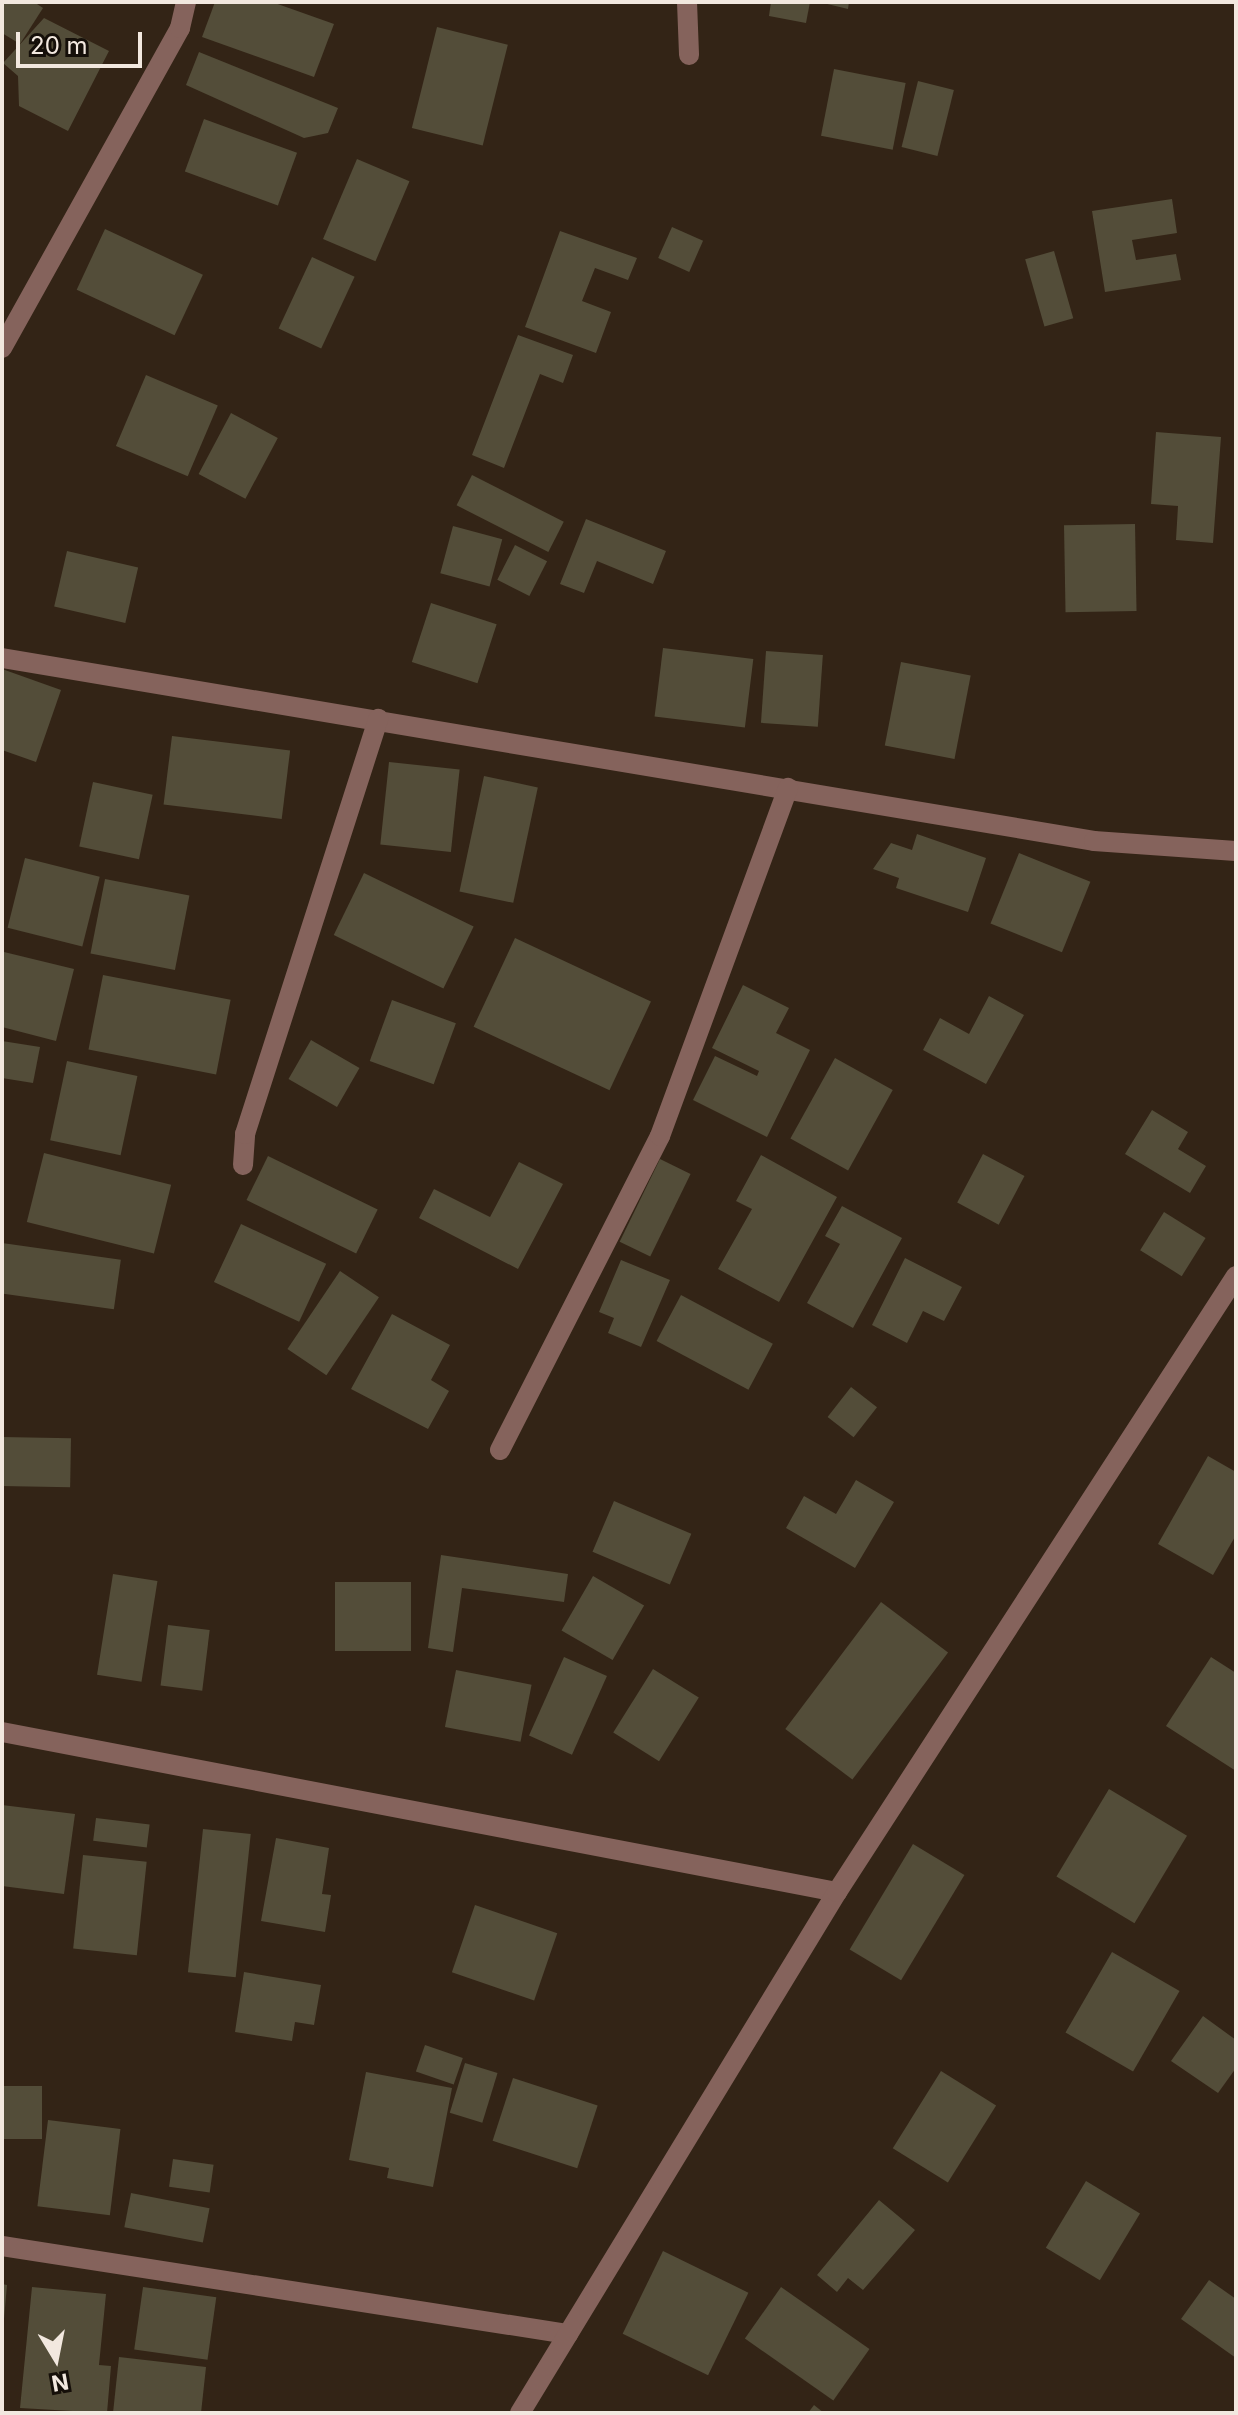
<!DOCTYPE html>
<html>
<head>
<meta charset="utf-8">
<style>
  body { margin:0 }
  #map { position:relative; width:1238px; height:2415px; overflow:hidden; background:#332416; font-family:Inter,sans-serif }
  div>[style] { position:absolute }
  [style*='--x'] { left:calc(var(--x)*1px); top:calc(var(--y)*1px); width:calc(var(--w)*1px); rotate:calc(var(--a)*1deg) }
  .building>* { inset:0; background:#534d39; transform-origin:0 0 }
  .street>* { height:20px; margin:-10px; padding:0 10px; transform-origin:10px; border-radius:10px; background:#85635c }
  span { translate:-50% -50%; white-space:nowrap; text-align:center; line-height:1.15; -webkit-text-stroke:6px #150f09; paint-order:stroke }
  .frame { position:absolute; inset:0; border:4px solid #f2e8df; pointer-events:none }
  .north { position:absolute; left:16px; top:2319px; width:80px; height:80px; -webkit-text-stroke:6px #150f09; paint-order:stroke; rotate:170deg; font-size:22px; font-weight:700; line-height:32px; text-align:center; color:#f2e8df }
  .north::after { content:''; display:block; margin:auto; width:28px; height:36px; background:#f2e8df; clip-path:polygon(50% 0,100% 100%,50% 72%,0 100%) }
  .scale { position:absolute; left:16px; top:32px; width:126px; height:36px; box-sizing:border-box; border:4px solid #f2e8df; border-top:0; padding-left:10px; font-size:24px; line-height:28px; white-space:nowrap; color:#f2e8df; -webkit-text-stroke:6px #150f09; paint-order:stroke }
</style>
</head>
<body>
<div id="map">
  <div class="building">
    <div style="clip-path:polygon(2px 2px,34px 2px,43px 8px,20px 44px,2px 33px)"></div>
    <div style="clip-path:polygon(215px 2px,272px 2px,334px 24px,314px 77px,202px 37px)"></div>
    <div style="clip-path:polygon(771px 2px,810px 2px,806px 23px,769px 16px)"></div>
    <div style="clip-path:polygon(819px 2px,849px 2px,848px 9px)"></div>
    <div style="clip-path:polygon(44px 18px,109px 51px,68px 131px,19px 106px,18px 76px,3px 63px)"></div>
    <div style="left:437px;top:27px;width:73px;height:104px;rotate:14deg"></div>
    <div style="clip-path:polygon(199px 52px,338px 108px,328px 133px,304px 138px,186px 85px)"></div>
    <div style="left:834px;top:69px;width:73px;height:68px;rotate:11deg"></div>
    <div style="left:918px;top:81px;width:37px;height:68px;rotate:14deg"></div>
    <div style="left:204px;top:119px;width:99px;height:56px;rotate:20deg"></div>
    <div style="left:357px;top:159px;width:57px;height:87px;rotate:23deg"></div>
    <div style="clip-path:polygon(1172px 199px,1177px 233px,1132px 240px,1136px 260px,1176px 254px,1181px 280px,1105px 292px,1092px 211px)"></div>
    <div style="left:672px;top:227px;width:34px;height:34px;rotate:24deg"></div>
    <div style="left:105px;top:229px;width:108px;height:67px;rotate:25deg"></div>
    <div style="clip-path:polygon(560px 231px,637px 258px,628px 280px,595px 268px,582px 301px,611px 312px,596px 353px,525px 327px)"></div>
    <div style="left:1054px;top:251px;width:70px;height:30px;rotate:74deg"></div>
    <div style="left:312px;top:257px;width:47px;height:79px;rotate:25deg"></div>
    <div style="clip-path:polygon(518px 335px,573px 355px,563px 383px,540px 374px,504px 468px,472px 455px)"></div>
    <div style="left:146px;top:375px;width:78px;height:77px;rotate:23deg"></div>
    <div style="left:231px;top:413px;width:53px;height:69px;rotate:28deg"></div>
    <div style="clip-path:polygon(1156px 432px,1221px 437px,1213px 543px,1176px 540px,1178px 506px,1151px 504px)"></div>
    <div style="left:472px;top:475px;width:103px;height:34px;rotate:27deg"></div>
    <div style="clip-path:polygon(586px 519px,666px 551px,653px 584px,597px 561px,584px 593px,560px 584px)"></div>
    <div style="left:1135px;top:524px;width:87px;height:71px;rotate:89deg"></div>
    <div style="left:453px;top:526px;width:51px;height:49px;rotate:15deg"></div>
    <div style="left:515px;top:545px;width:36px;height:39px;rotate:27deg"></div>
    <div style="left:67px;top:551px;width:73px;height:57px;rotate:13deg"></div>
    <div style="left:431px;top:603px;width:69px;height:62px;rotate:18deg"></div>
    <div style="left:663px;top:648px;width:91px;height:69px;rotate:7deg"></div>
    <div style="left:766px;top:651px;width:57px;height:72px;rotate:4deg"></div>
    <div style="left:901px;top:662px;width:71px;height:85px;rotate:11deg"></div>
    <div style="clip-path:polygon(2px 669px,61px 690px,36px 762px,2px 750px)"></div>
    <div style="left:172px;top:736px;width:119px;height:69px;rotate:7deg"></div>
    <div style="left:389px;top:762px;width:71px;height:83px;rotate:6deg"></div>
    <div style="left:484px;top:776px;width:55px;height:118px;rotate:12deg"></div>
    <div style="left:93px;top:782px;width:61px;height:66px;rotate:12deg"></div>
    <div style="clip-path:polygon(917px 834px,986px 858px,968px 912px,896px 888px,899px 878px,873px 869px,891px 843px,912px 850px)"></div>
    <div style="left:1019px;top:853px;width:77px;height:76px;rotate:22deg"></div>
    <div style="left:25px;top:858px;width:77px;height:72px;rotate:14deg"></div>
    <div style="left:364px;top:873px;width:122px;height:69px;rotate:26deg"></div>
    <div style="left:105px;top:879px;width:86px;height:76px;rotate:11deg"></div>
    <div style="left:515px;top:938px;width:150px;height:98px;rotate:25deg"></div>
    <div style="clip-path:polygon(4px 952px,74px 969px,56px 1041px,2px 1027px)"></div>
    <div style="left:103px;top:975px;width:130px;height:76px;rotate:11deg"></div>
    <div style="clip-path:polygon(743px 985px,789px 1008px,776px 1033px,810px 1050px,767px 1137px,693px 1100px,715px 1056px,757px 1076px,759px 1071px,712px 1048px)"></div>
    <div style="clip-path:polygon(989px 996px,1024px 1015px,986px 1084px,923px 1050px,940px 1018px,969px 1034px)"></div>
    <div style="left:392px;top:1000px;width:68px;height:65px;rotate:20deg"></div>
    <div style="left:311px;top:1040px;width:56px;height:45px;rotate:30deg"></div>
    <div style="clip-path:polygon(2px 1041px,40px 1047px,33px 1083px,2px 1078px)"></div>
    <div style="left:835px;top:1058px;width:66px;height:92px;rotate:29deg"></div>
    <div style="left:67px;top:1061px;width:72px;height:81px;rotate:12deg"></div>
    <div style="clip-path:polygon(1152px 1110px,1188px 1132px,1178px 1149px,1206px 1166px,1190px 1193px,1125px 1154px)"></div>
    <div style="left:44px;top:1153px;width:131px;height:71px;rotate:14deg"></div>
    <div style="left:983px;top:1154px;width:47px;height:55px;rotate:28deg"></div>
    <div style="clip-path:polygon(761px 1155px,837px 1197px,779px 1302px,718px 1269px,752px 1209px,736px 1201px)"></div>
    <div style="left:268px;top:1156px;width:122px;height:49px;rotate:26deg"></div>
    <div style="left:660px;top:1159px;width:34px;height:92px;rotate:26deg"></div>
    <div style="clip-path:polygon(519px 1162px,563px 1184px,518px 1269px,419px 1218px,434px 1189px,490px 1217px)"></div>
    <div style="clip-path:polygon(842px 1206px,902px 1238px,853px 1328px,807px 1303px,840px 1244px,825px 1236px)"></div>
    <div style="left:1164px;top:1212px;width:49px;height:45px;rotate:32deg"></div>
    <div style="left:241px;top:1224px;width:94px;height:64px;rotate:25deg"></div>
    <div style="left:2px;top:1243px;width:120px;height:50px;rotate:8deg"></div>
    <div style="clip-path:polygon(905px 1258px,962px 1287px,944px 1321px,923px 1311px,907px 1343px,872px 1325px)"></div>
    <div style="clip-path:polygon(621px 1260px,670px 1280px,641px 1347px,608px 1333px,614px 1318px,599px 1312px)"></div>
    <div style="left:340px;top:1271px;width:47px;height:94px;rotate:34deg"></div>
    <div style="left:681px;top:1295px;width:104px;height:52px;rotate:28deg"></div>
    <div style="clip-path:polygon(392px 1314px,450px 1345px,431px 1380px,449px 1391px,428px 1429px,351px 1389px)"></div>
    <div style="left:851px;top:1387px;width:33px;height:38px;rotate:38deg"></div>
    <div style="left:2px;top:1437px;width:69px;height:49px;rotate:1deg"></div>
    <div style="clip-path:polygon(1208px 1456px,1236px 1472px,1236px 1535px,1213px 1575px,1158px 1544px)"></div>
    <div style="clip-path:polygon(856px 1480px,894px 1502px,855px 1568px,786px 1528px,804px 1496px,836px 1514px)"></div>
    <div style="left:614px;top:1501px;width:84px;height:55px;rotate:23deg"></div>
    <div style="clip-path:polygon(441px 1555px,568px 1574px,564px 1602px,462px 1588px,453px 1652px,428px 1648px)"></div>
    <div style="left:113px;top:1574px;width:45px;height:102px;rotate:9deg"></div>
    <div style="left:593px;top:1576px;width:59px;height:63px;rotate:30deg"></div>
    <div style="left:335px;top:1582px;width:76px;height:69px"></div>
    <div style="left:881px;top:1602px;width:84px;height:159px;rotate:37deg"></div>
    <div style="left:168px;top:1625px;width:42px;height:61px;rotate:7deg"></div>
    <div style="left:564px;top:1657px;width:47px;height:86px;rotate:24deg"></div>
    <div style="clip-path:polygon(1211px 1657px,1236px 1673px,1236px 1771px,1166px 1726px)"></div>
    <div style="left:653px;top:1669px;width:54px;height:75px;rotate:32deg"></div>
    <div style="left:456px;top:1670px;width:77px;height:58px;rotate:11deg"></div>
    <div style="left:1109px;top:1789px;width:91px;height:102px;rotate:31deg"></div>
    <div style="clip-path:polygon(2px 1805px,75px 1814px,64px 1894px,2px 1886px)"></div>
    <div style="left:96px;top:1818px;width:54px;height:23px;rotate:7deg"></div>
    <div style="left:203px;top:1829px;width:48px;height:144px;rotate:6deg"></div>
    <div style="clip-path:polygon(276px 1838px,329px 1848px,322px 1894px,331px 1895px,325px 1932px,261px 1921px)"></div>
    <div style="left:913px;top:1844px;width:60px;height:123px;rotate:31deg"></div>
    <div style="left:83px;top:1855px;width:64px;height:94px;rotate:6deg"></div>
    <div style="left:475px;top:1905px;width:87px;height:71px;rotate:19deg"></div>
    <div style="left:1112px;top:1952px;width:78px;height:93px;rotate:30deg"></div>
    <div style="clip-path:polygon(244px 1972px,321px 1985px,314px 2025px,295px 2022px,292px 2041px,235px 2032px)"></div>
    <div style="clip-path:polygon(1203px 2016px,1236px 2040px,1236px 2068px,1218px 2093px,1171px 2061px)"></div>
    <div style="left:425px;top:2045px;width:40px;height:28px;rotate:19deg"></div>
    <div style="left:465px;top:2063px;width:34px;height:52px;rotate:17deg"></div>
    <div style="left:941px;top:2071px;width:65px;height:91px;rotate:32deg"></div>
    <div style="clip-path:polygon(366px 2072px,452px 2088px,433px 2187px,387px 2178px,389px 2168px,349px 2160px)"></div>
    <div style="left:513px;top:2078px;width:89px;height:66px;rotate:18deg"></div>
    <div style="left:2px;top:2086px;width:40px;height:53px"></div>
    <div style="left:48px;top:2120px;width:73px;height:87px;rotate:7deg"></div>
    <div style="left:173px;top:2159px;width:41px;height:28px;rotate:8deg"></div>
    <div style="left:1086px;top:2181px;width:63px;height:78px;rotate:31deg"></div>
    <div style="left:131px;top:2193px;width:80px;height:35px;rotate:11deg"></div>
    <div style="clip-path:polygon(879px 2200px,915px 2230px,863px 2290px,848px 2278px,837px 2292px,817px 2275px)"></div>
    <div style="left:663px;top:2251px;width:95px;height:92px;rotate:26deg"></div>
    <div style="clip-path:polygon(1209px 2280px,1236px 2299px,1236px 2358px,1181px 2319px)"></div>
    <div style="clip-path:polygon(2px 2284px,7px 2285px,4px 2319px,2px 2319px)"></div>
    <div style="clip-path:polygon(32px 2287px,106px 2294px,99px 2365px,111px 2366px,107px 2413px,20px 2408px)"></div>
    <div style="left:143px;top:2287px;width:74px;height:63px;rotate:8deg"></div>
    <div style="left:781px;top:2287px;width:108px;height:63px;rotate:35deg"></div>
    <div style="clip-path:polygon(119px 2357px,206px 2367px,201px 2413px,113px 2413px)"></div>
    <div style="clip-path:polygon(814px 2405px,824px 2413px,808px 2413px)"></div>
  </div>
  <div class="street">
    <div style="--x:687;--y:2;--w:53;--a:87.8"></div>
    <div style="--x:2;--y:348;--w:366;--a:-60.9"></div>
    <div style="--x:180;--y:28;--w:27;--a:-77"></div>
    <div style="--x:2;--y:658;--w:1107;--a:9.51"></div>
    <div style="--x:1094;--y:841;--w:142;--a:4"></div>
    <div style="--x:243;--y:1165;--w:31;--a:-86"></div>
    <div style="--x:245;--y:1134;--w:436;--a:-72.2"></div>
    <div style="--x:500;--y:1450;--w:352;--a:-63"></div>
    <div style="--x:660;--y:1136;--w:371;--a:-69.8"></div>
    <div style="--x:2;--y:1732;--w:850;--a:10.85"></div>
    <div style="--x:2;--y:2246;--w:573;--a:8.84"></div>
    <div style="--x:520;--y:2413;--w:610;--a:-58.68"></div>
    <div style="--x:837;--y:1892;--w:734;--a:-57.07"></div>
  </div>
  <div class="frame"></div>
  <div class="north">N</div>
  <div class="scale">20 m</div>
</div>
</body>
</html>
